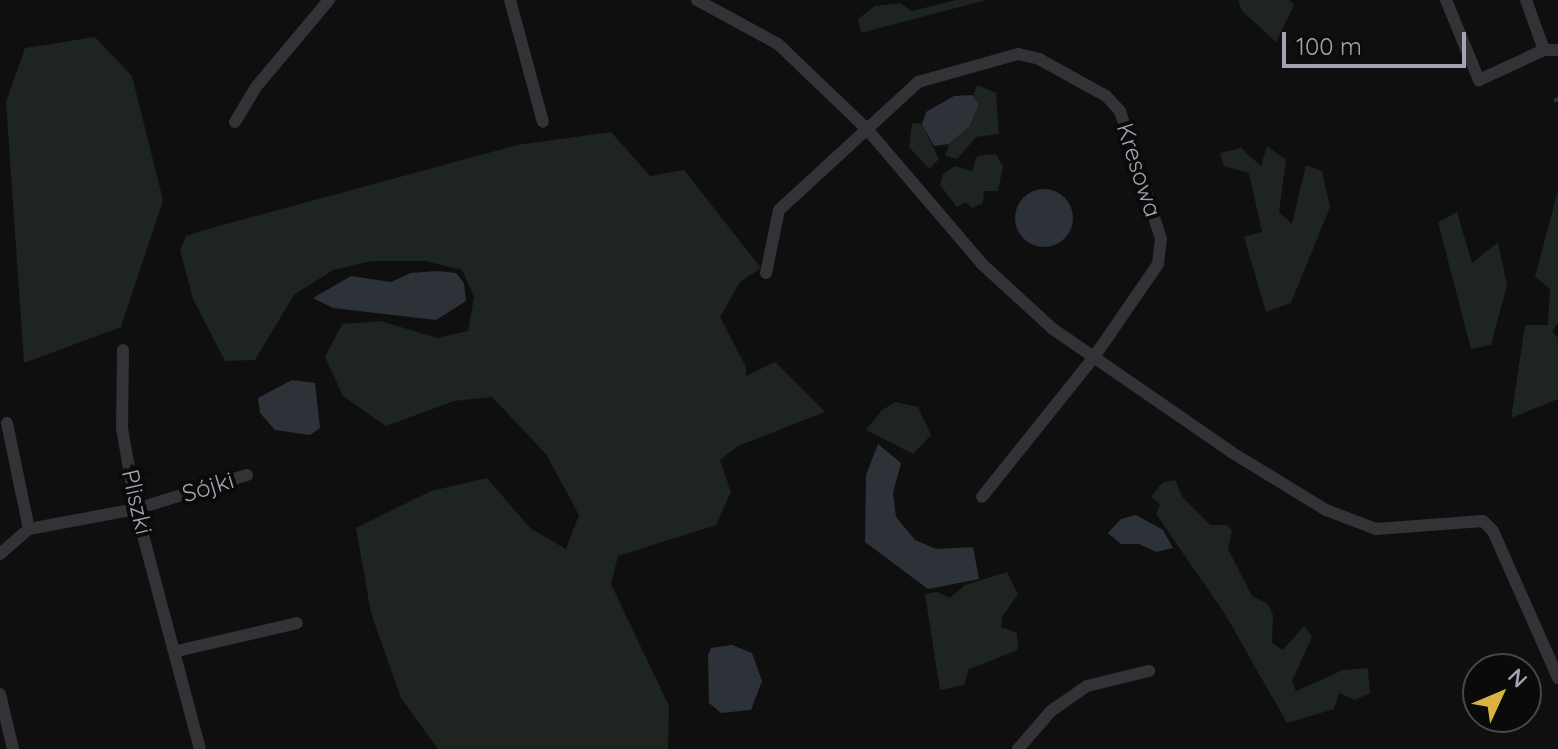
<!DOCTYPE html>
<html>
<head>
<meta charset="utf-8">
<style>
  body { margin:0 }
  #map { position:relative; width:1558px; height:749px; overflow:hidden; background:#0f0f10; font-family:Quicksand,sans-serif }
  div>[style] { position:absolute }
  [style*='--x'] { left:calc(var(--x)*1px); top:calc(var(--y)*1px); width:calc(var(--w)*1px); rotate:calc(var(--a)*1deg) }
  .green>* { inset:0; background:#1e241f }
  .water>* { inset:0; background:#2d3239 }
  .round { border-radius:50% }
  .stream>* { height:4px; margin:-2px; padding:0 2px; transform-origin:2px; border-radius:2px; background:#2d3239 }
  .minor>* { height:12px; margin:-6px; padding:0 6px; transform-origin:6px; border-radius:6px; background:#333337 }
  span { translate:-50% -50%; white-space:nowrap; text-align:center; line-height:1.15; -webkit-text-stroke:8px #0a0a0b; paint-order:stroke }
  .street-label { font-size:24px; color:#a2a5af }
  .north { position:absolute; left:1462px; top:653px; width:80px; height:80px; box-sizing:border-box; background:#0a0a0b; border:2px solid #47484d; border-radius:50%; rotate:46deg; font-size:22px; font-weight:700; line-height:32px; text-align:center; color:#a2a5af }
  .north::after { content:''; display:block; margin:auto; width:28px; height:36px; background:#d8b33f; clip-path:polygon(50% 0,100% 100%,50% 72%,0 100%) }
  .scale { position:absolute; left:1282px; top:32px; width:184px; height:36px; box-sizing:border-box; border:4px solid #a2a5af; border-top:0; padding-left:10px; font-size:24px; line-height:28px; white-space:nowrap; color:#a2a5af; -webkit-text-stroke:6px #0a0a0b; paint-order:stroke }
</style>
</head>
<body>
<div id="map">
  <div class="green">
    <div style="clip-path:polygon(956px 0,986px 0,861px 33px,858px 19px,875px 6px,900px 3px,912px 11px)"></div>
    <div style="clip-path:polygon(1238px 0,1289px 0,1294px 5px,1276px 42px,1242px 11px)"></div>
    <div style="clip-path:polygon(95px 37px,132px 76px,163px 200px,121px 327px,24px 363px,6px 102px,25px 48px)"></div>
    <div style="clip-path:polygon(977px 85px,996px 93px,999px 134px,976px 137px,957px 159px,945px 156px,949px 144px,970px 126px,979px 104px,973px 96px)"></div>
    <div style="clip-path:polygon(912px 123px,922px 124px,939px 159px,929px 169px,909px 147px)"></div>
    <div style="clip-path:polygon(611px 132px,650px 176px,684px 170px,761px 268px,740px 282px,720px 317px,746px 367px,746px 376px,775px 362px,825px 412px,738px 446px,720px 460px,731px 492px,716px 525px,618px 556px,611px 584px,669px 706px,668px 749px,438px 749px,401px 698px,371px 613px,356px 528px,431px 491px,487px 478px,530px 528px,566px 549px,579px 515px,546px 454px,492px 397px,454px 401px,386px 426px,343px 396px,325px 357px,342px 324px,381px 321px,437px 338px,468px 331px,474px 297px,462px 270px,426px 261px,372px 261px,333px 270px,294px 295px,255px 360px,225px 361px,193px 299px,180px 250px,186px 236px,215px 227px,517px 145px)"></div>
    <div style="clip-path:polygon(1267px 146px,1286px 160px,1279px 212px,1292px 224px,1306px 165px,1322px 171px,1330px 207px,1291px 303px,1266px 312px,1244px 237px,1262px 232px,1249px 173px,1224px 166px,1220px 153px,1241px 148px,1261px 166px)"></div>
    <div style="clip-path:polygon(996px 154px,1003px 166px,998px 191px,984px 191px,983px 203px,972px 208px,966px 202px,957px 207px,940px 185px,943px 174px,955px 166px,972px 171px,977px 156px)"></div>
    <div style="clip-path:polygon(1558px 190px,1558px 323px,1552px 331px,1558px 338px,1558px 399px,1511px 418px,1525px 325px,1548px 325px,1550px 289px,1535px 277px)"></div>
    <div style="clip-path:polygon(1457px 212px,1472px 263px,1498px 242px,1507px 285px,1491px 345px,1471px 349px,1438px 222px)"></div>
    <div style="clip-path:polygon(896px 402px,918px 407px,931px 435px,913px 454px,866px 430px,882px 410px)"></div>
    <div style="clip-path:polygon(1175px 480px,1183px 498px,1210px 525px,1227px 525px,1232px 531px,1228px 549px,1252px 596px,1268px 604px,1273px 615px,1272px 643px,1283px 650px,1304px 626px,1312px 637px,1292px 681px,1296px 691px,1343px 670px,1368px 668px,1370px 693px,1355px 700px,1339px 693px,1334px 709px,1287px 723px,1225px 614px,1156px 514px,1160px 504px,1151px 497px,1162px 483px)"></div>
    <div style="clip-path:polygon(1007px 572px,1018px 594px,1002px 617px,1001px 627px,1017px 633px,1018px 650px,969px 669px,964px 685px,940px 690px,925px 594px,937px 592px,950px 598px,965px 585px)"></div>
  </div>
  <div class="water">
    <div style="clip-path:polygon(972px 95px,979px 104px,970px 126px,949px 144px,934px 146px,922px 124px,926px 112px,954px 96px)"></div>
    <div class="round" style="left:1015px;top:189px;width:58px;height:58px"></div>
    <div style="clip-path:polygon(437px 271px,456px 273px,464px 283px,466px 301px,436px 320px,333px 308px,313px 298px,351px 276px,391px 282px,411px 273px)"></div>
    <div style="clip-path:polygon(292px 380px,315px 383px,320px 428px,310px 435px,275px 430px,260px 413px,258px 398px)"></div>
    <div style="clip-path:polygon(878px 444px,901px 463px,893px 493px,896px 517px,915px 540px,936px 549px,973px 547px,979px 579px,928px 589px,865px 542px,866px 475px)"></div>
    <div style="clip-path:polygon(1136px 515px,1163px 530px,1173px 548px,1156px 552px,1139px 544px,1121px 544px,1108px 533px,1121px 519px)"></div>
    <div style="clip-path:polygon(732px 645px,752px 653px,762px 681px,751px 710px,721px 713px,709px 703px,708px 655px,711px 648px)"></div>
  </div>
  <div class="stream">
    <div style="--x:1556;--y:100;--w:2;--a:-27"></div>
  </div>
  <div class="minor">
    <div style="--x:510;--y:0;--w:126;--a:74.9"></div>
    <div style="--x:697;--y:0;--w:92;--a:28.5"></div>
    <div style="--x:778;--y:44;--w:122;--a:43.7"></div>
    <div style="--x:866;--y:128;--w:179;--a:49.5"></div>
    <div style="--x:982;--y:264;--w:96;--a:42.5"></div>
    <div style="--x:1053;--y:329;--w:216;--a:34.6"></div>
    <div style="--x:1231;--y:452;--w:111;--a:31.4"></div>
    <div style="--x:1326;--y:510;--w:53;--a:20.8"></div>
    <div style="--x:1376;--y:529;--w:107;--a:-4.3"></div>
    <div style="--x:1483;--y:521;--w:14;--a:45"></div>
    <div style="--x:1493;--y:531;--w:161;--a:66.1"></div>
    <div style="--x:1446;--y:0;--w:87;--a:67.6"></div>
    <div style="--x:1479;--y:80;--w:72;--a:-24.8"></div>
    <div style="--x:1544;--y:50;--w:14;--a:0"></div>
    <div style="--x:1526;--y:0;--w:53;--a:70.2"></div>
    <div style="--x:235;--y:122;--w:41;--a:-59"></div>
    <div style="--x:256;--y:87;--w:114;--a:-50"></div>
    <div style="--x:766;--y:273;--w:64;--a:-78.3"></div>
    <div style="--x:779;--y:210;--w:189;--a:-42.6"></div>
    <div style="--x:918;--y:82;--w:104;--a:-15.6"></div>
    <div style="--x:1018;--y:54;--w:22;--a:13"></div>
    <div style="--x:1039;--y:59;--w:77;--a:28.9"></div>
    <div style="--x:1106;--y:96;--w:21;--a:47"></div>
    <div style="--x:1120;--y:111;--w:134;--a:72.2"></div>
    <div style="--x:1161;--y:239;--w:25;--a:97"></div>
    <div style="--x:1158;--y:264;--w:113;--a:124.5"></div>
    <div style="--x:1094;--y:357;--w:179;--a:128.7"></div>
    <div style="--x:123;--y:350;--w:78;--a:90.7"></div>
    <div style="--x:122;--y:428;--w:82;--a:80.2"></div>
    <div style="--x:136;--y:509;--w:248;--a:75.1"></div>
    <div style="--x:7;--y:423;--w:108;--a:78.3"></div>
    <div style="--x:0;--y:554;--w:38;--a:-41"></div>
    <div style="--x:29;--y:529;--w:109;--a:-10.6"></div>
    <div style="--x:136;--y:509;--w:116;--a:-17"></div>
    <div style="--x:177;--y:651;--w:123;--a:-13.1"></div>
    <div style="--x:0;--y:694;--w:57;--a:76.7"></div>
    <div style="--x:1018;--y:749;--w:50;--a:-49"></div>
    <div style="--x:1051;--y:711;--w:44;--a:-34.8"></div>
    <div style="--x:1087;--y:686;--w:64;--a:-13.6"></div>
  </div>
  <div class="street-label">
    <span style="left:1139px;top:170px;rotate:72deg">Kresowa</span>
    <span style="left:208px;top:487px;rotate:-17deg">Sójki</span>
    <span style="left:137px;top:502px;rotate:77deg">Pliszki</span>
  </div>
  <div class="north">N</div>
  <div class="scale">100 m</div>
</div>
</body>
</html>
